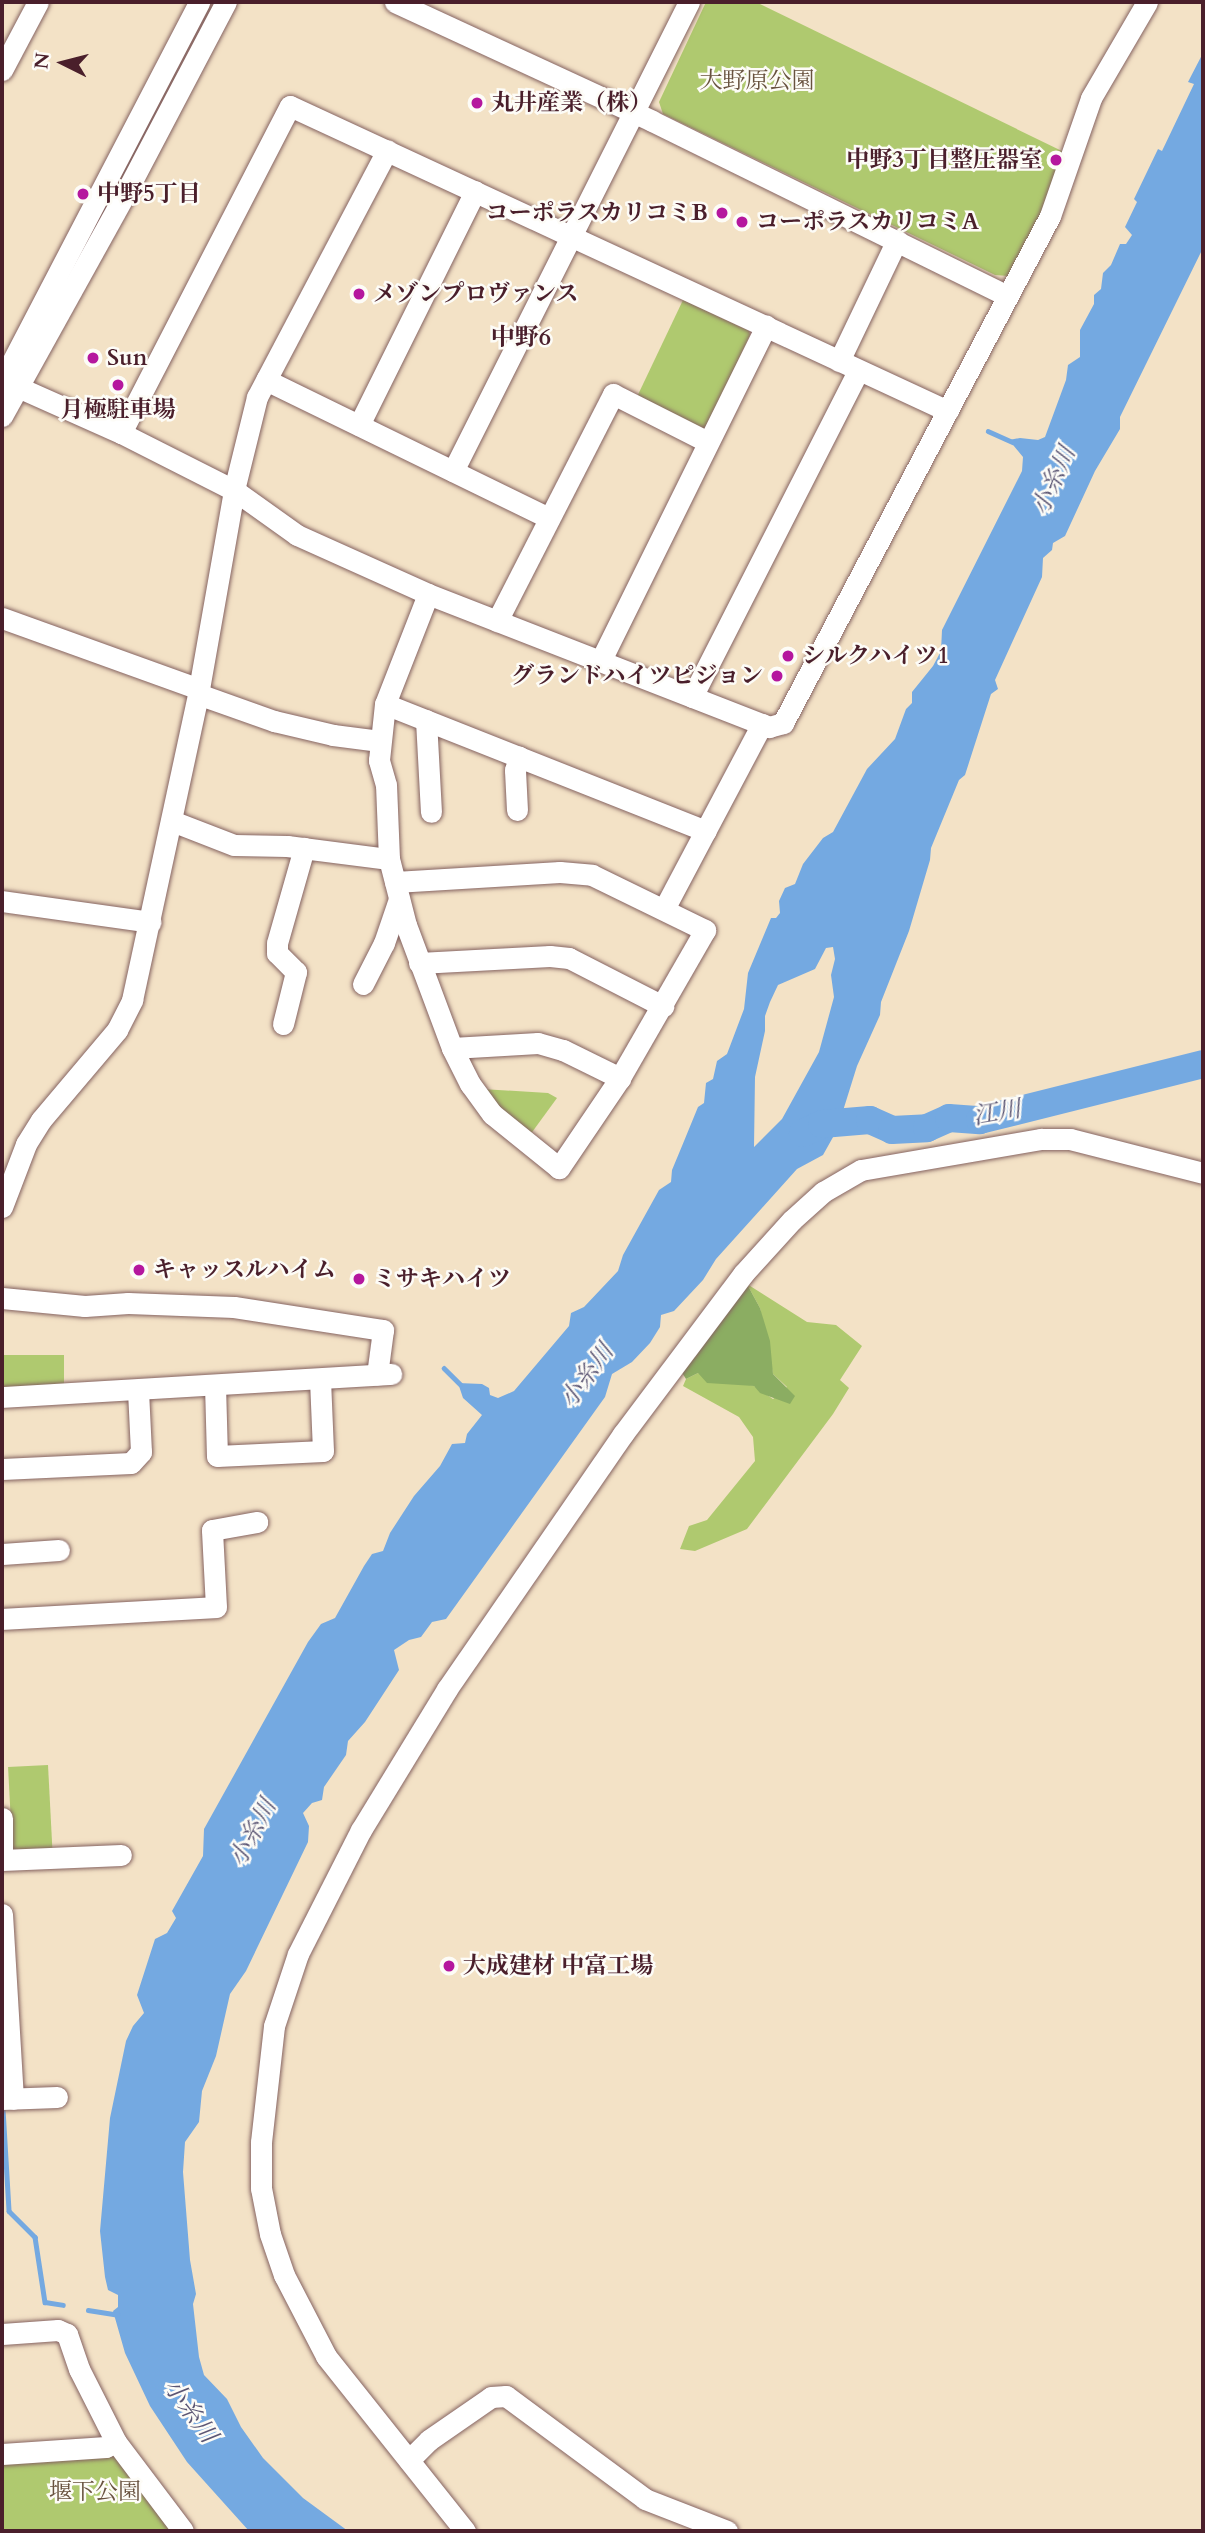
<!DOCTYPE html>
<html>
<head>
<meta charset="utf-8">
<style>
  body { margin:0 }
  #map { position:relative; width:1205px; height:2533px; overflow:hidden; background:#f3e2c6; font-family:Cardo,"Noto Serif JP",serif }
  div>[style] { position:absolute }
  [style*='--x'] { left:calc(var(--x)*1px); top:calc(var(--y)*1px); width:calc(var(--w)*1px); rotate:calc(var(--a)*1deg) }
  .green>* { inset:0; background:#afc96f; transform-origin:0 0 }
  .forest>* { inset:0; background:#8bad62 }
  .water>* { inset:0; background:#74a9e1 }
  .stream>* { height:4.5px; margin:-2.25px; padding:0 2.25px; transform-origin:2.25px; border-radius:2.25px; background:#74a9e1 }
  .river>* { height:28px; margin:-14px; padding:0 14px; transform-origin:14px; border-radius:14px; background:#74a9e1 }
  .roads { filter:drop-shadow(0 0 2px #856361) drop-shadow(0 0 2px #856361) }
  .minor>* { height:21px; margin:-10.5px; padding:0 10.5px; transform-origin:10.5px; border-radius:10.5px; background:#fff }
  .dots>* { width:19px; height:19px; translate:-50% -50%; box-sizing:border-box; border:4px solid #fdfcf7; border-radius:50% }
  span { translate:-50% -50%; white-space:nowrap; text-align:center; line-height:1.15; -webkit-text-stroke:5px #fdfcf7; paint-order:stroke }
  .park-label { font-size:23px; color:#68523f }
  .poi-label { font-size:23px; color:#4a1f2b; font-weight:700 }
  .left { translate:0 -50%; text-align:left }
  .right { translate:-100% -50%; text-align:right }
  .neighbourhood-label { font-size:24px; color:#4a1f2b; font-weight:700 }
  .water-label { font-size:24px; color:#5b5674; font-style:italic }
  .frame { position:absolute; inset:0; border:4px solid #4a1f2b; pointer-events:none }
  .north { position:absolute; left:28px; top:28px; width:70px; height:70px; -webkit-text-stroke:5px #fdfcf7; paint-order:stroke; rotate:276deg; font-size:19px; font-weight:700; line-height:28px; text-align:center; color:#4a1f2b }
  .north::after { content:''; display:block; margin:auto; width:24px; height:32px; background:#4a1f2b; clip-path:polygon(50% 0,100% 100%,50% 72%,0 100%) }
</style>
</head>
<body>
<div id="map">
  <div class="green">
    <div style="clip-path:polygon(706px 2px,756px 2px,1066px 153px,1044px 214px,1008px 276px,995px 275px,663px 114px,659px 102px)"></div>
    <div style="clip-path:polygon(683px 300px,749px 331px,750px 335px,704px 432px,635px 401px)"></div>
    <div style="clip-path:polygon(482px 1089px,548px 1093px,557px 1098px,530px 1135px,496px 1110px)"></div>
    <div style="clip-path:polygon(747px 1284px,807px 1322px,836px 1325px,862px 1346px,840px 1380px,849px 1388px,833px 1414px,747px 1529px,695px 1551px,680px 1549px,689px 1526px,707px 1520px,755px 1461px,753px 1437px,739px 1417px,683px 1386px,686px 1379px,698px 1373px,754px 1386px,773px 1399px,787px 1387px,773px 1374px,760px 1308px)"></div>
    <div style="left:2px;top:1355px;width:62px;height:34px"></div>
    <div style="left:48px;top:1765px;width:90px;height:40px;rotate:87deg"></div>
    <div style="clip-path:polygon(112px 2452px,177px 2531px,2px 2531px,2px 2459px)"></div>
  </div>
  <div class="forest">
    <div style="clip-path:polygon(747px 1284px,760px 1308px,770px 1341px,773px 1374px,795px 1396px,790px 1404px,760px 1393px,754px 1386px,707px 1383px,698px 1373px,686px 1379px,681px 1371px)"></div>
  </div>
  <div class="water">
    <div style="clip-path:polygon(evenodd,1203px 53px,1203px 248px,1120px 417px,1120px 429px,1095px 471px,1065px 536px,1053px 543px,1052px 550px,1043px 558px,1042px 577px,995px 680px,998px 689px,991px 694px,965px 775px,959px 780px,931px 848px,930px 860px,909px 931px,881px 1002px,880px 1015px,857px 1066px,837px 1130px,823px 1155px,797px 1169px,716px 1259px,703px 1280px,674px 1311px,661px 1315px,660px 1327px,650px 1343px,632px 1362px,612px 1374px,605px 1397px,446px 1619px,432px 1622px,421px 1637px,409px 1640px,394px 1650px,399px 1670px,365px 1722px,348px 1741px,346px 1755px,324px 1787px,322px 1800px,312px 1803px,303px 1813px,309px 1826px,308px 1842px,246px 1971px,230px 1994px,216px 2056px,202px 2091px,199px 2122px,185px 2142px,183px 2172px,190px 2260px,196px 2294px,193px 2304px,199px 2357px,204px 2375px,227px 2399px,241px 2427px,263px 2458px,303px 2498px,348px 2531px,249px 2531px,187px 2462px,150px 2406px,125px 2353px,113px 2311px,118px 2307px,118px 2295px,108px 2290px,105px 2277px,100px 2231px,110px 2118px,126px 2041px,133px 2026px,144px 2013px,137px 1995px,155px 1939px,167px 1933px,176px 1918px,172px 1911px,203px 1856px,204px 1829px,308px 1642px,321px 1624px,335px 1618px,364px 1566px,372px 1554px,383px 1551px,390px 1533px,414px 1496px,440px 1466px,452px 1444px,465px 1443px,467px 1434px,482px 1415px,463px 1398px,458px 1383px,482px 1384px,489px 1388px,490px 1395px,498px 1398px,514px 1391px,569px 1326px,571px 1313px,584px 1307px,618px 1271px,623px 1255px,659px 1190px,671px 1182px,672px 1170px,682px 1146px,698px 1107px,704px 1103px,706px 1083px,713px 1079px,717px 1061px,727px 1054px,744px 1009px,748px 973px,771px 918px,776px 918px,780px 913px,779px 901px,785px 888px,795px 884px,803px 864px,823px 838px,833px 832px,867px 769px,895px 739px,906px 709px,912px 703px,912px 692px,933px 666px,941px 651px,942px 630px,1022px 471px,1023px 457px,1009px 440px,1020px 438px,1038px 440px,1045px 437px,1066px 380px,1068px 365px,1080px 357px,1080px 330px,1094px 304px,1094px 295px,1101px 289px,1103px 273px,1111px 265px,1120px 244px,1126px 244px,1132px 235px,1125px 227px,1137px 202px,1134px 199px,1158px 149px,1162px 151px,1194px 84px,1188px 82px,1203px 53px,833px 947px,835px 959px,831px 975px,834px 997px,819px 1052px,782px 1119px,754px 1147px,755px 1077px,765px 1031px,765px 1016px,770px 1002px,778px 985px,815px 969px,826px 948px,833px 947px)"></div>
  </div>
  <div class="stream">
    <div style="--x:988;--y:431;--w:27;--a:24"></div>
    <div style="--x:444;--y:1368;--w:23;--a:45"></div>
    <div style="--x:3;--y:2109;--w:102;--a:86.6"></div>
    <div style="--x:9;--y:2211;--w:37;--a:45"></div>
    <div style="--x:35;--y:2237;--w:66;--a:81.3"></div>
    <div style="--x:45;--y:2302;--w:18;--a:9"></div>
    <div style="--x:88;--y:2310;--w:30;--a:9"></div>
  </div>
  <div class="river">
    <div style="--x:803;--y:1133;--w:21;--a:-25"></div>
    <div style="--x:822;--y:1124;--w:48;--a:-4.8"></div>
    <div style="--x:870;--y:1120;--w:24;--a:24"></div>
    <div style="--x:892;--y:1130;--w:35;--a:-3"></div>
    <div style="--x:927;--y:1128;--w:24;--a:-24"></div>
    <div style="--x:949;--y:1118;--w:31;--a:4"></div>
    <div style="--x:980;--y:1120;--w:230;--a:-14.1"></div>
  </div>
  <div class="roads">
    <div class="minor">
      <div style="--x:395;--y:2;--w:283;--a:24.8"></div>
      <div style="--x:652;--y:121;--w:394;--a:26.2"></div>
      <div style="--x:2;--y:70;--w:77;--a:-62.1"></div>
      <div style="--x:839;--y:361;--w:134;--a:-64.4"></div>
      <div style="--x:2;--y:380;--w:130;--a:24"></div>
      <div style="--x:121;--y:433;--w:127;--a:26.8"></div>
      <div style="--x:234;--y:490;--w:77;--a:35.5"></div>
      <div style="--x:297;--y:535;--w:144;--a:24.2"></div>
      <div style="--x:428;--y:594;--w:358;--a:21.3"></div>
      <div style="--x:762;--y:724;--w:8;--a:23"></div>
      <div style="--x:769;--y:727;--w:15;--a:-16"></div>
      <div style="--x:783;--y:723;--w:573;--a:-62.23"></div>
      <div style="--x:1050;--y:216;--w:125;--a:-70.8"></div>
      <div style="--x:1091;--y:98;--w:111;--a:-59.7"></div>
      <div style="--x:266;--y:380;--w:315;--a:26"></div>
      <div style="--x:2;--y:381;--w:427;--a:-62.5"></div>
      <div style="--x:2;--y:416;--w:252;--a:-61"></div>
      <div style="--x:124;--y:196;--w:219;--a:-62.3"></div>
      <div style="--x:359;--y:425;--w:261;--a:-63.6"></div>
      <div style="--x:121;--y:433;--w:368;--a:-62.7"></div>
      <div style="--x:290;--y:106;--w:725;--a:24.87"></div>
      <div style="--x:453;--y:471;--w:525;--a:-63.29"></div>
      <div style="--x:2;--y:618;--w:209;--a:19.8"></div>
      <div style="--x:497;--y:621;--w:255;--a:-62.9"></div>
      <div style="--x:613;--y:394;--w:106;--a:26.8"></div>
      <div style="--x:601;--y:660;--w:373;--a:-63.7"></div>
      <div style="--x:198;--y:694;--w:81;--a:19.6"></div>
      <div style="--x:274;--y:721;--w:61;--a:13.3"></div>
      <div style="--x:333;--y:735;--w:47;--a:7.3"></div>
      <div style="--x:692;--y:697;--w:366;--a:-63"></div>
      <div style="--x:385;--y:704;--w:345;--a:21.6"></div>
      <div style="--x:426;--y:720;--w:92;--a:86.9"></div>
      <div style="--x:517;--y:810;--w:40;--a:-92.9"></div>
      <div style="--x:515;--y:770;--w:14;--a:-73"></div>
      <div style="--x:172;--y:821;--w:66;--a:21.2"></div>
      <div style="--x:234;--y:845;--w:53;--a:1.1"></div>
      <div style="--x:287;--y:846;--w:103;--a:7.3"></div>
      <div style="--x:395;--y:882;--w:165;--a:-3.5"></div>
      <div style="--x:560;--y:872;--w:32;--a:5"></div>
      <div style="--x:592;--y:875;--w:126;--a:26"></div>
      <div style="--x:705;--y:930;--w:171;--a:119.9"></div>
      <div style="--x:620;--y:1078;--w:109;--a:124.1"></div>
      <div style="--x:559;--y:1168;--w:86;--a:-141.1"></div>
      <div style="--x:492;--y:1114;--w:37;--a:-126"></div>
      <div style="--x:470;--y:1084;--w:40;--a:-116.6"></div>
      <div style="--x:452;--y:1048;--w:131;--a:-110.5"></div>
      <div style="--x:406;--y:925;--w:68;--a:-104.4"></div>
      <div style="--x:389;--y:859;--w:74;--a:-92.3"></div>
      <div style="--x:386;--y:785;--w:26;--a:-106"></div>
      <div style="--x:379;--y:760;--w:56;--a:-83.9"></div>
      <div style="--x:385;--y:704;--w:118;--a:-68.6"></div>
      <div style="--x:2;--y:901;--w:150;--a:8"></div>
      <div style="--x:664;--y:909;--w:209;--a:-62.1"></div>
      <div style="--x:419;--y:963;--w:131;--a:-3.1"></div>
      <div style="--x:550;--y:956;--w:19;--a:6"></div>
      <div style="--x:569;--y:958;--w:106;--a:27.1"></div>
      <div style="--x:363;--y:984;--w:46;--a:-62.9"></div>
      <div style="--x:384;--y:943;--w:46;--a:-71.2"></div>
      <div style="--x:283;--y:1024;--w:54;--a:-76"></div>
      <div style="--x:296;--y:972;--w:27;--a:-135"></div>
      <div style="--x:277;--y:953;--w:10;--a:-90"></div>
      <div style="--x:277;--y:943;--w:99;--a:-74.1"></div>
      <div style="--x:452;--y:1048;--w:86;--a:-3.3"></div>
      <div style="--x:538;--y:1043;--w:26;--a:16"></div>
      <div style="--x:563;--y:1050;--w:64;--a:26.2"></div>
      <div style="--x:2;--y:1207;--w:67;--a:-69.1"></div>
      <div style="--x:26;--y:1144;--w:28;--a:-58"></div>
      <div style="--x:41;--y:1120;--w:118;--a:-49.8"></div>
      <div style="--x:117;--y:1030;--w:34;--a:-63"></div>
      <div style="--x:132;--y:1000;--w:318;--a:-77.8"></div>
      <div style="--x:199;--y:689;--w:202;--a:-80"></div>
      <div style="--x:234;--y:490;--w:96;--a:-76.1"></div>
      <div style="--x:257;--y:397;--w:279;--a:-62.2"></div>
      <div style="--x:2;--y:1298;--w:83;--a:5.5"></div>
      <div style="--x:85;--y:1306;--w:43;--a:-4"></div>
      <div style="--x:128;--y:1303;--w:106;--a:2.2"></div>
      <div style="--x:234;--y:1307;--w:151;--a:8.8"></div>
      <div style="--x:383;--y:1330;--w:45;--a:97.6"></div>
      <div style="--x:215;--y:1385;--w:71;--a:88.4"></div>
      <div style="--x:217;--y:1456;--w:106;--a:-2.7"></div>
      <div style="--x:323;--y:1451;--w:72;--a:-92.4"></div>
      <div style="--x:2;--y:1397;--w:390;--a:-3.4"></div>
      <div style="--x:2;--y:1469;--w:129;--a:-2.7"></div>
      <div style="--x:131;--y:1463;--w:15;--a:-48"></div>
      <div style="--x:141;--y:1452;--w:62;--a:-92.8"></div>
      <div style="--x:2;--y:1554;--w:57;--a:-4"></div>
      <div style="--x:2;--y:1619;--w:214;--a:-3.2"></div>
      <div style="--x:216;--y:1607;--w:77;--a:-93"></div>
      <div style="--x:212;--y:1530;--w:46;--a:-10.1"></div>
      <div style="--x:2;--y:1818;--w:38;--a:90"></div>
      <div style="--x:2;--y:1860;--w:119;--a:-2.4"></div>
      <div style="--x:2;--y:1914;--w:185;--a:86.6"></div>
      <div style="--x:2;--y:2099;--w:55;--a:-2.1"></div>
      <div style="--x:2;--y:2334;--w:56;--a:-4.1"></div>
      <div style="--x:58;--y:2330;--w:10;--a:24"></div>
      <div style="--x:67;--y:2334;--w:37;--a:71"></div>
      <div style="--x:79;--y:2369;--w:82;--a:63.1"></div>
      <div style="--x:116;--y:2442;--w:111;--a:53"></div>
      <div style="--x:2;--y:2454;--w:104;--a:-3.9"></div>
      <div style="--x:106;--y:2447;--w:11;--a:-27"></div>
      <div style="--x:409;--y:2460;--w:28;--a:-45"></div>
      <div style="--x:429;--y:2440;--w:75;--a:-34.7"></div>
      <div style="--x:491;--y:2397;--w:15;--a:-4"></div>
      <div style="--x:506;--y:2396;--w:173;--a:36.5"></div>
      <div style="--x:645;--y:2499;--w:88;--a:21.3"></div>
      <div style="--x:465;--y:2531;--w:223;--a:-128.5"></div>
      <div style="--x:326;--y:2356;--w:91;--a:-117.4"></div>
      <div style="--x:284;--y:2275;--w:43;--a:-108.9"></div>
      <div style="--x:270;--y:2234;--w:47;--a:-101.1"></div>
      <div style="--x:261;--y:2188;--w:46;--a:-90"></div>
      <div style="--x:261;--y:2142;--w:117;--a:-83.6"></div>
      <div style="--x:274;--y:2026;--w:76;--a:-71.6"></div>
      <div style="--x:298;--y:1954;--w:139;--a:-63.1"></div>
      <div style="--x:361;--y:1830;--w:165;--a:-58.6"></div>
      <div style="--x:447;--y:1689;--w:310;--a:-55.4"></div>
      <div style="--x:623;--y:1434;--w:200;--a:-53.1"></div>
      <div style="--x:743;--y:1274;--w:73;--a:-47.8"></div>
      <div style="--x:792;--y:1220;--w:42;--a:-42.1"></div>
      <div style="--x:823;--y:1192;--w:44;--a:-30.1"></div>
      <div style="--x:861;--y:1170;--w:183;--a:-9.8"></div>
      <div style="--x:1041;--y:1139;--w:29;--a:0"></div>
      <div style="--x:1070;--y:1139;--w:137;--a:14.3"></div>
    </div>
  </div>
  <div class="dots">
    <div style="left:477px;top:103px;background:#b5179e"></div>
    <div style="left:1056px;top:160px;background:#b5179e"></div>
    <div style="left:83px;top:194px;background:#b5179e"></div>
    <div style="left:722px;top:213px;background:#b5179e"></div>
    <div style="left:742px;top:222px;background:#b5179e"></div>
    <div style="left:359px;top:294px;background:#b5179e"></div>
    <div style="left:93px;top:358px;background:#b5179e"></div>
    <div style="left:118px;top:385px;background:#b5179e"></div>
    <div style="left:788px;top:656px;background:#b5179e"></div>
    <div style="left:777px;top:676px;background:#b5179e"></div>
    <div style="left:139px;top:1270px;background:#b5179e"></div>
    <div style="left:359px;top:1279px;background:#b5179e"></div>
    <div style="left:449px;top:1966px;background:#b5179e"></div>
  </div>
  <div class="park-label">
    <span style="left:757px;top:81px">大野原公園</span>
    <span style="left:95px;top:2492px">堰下公園</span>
  </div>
  <div class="poi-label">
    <span class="left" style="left:491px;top:103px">丸井産業（株）</span>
    <span class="right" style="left:1042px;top:160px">中野3丁目整圧器室</span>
    <span class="left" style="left:97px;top:194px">中野5丁目</span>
    <span class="right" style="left:708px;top:213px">コーポラスカリコミB</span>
    <span class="left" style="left:756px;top:222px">コーポラスカリコミA</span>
    <span class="left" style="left:373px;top:294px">メゾンプロヴァンス</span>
    <span class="left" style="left:107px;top:358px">Sun</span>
    <span style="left:118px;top:410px">月極駐車場</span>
    <span class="left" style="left:802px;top:656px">シルクハイツ1</span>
    <span class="right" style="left:763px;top:676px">グランドハイツピジョン</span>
    <span class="left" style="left:153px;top:1270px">キャッスルハイム</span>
    <span class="left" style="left:373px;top:1279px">ミサキハイツ</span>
    <span class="left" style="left:463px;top:1966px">大成建材 中富工場</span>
  </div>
  <div class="neighbourhood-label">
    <span style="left:521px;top:338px">中野6</span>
  </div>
  <div class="water-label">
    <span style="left:1054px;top:481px;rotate:-66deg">小糸川</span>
    <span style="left:997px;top:1113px;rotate:-10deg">江川</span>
    <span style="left:587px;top:1376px;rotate:-54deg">小糸川</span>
    <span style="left:253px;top:1833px;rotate:-62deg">小糸川</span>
    <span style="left:190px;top:2411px;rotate:54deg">小糸川</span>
  </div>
  <div class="frame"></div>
  <div class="north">N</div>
</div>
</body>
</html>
